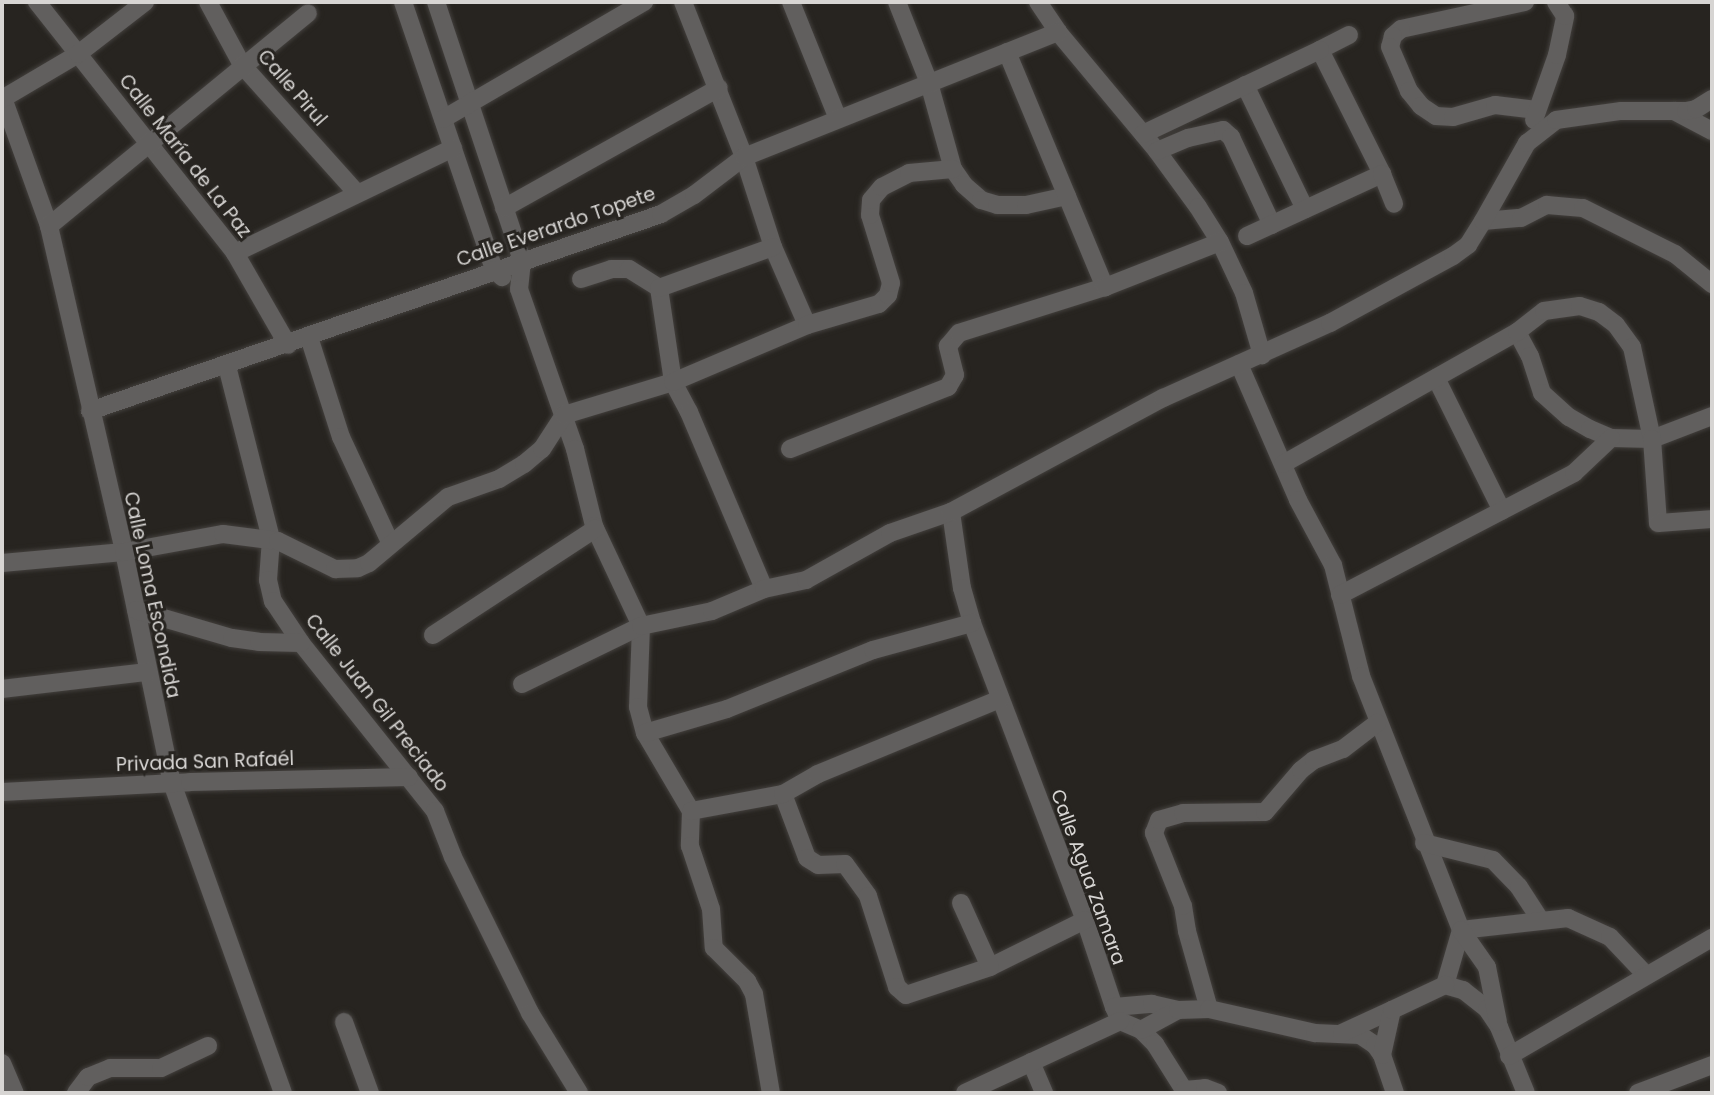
<!DOCTYPE html>
<html>
<head>
<meta charset="utf-8">
<style>
  body { margin:0 }
  #map { position:relative; width:1714px; height:1095px; overflow:hidden; background:#272420; font-family:Poppins,sans-serif }
  div>[style] { position:absolute }
  [style*='--x'] { left:calc(var(--x)*1px); top:calc(var(--y)*1px); width:calc(var(--w)*1px); rotate:calc(var(--a)*1deg) }
  .roads { filter:drop-shadow(0 0 2px #43403d) drop-shadow(0 0 2px #43403d) }
  .minor>* { height:18px; margin:-9px; padding:0 9px; transform-origin:9px; border-radius:9px; background:#615f5e }
  span { translate:-50% -50%; white-space:nowrap; text-align:center; line-height:1.15; -webkit-text-stroke:6px #272420; paint-order:stroke }
  .street-label { font-size:19px; color:#d7d5d3 }
  .frame { position:absolute; inset:0; border:4px solid #d7d5d3; pointer-events:none }
</style>
</head>
<body>
<div id="map">
  <div class="roads">
    <div class="minor">
      <div style="--x:37;--y:2;--w:320;--a:51.7"></div>
      <div style="--x:235;--y:253;--w:106;--a:60.1"></div>
      <div style="--x:208;--y:2;--w:72;--a:61.6"></div>
      <div style="--x:242;--y:65;--w:172;--a:48.1"></div>
      <div style="--x:403;--y:2;--w:283;--a:71.2"></div>
      <div style="--x:494;--y:270;--w:11;--a:41"></div>
      <div style="--x:436;--y:2;--w:273;--a:71.6"></div>
      <div style="--x:522;--y:261;--w:28;--a:96"></div>
      <div style="--x:519;--y:289;--w:170;--a:70.7"></div>
      <div style="--x:575;--y:449;--w:79;--a:76.1"></div>
      <div style="--x:594;--y:526;--w:110;--a:64.8"></div>
      <div style="--x:641;--y:626;--w:81;--a:92.1"></div>
      <div style="--x:638;--y:707;--w:27;--a:75"></div>
      <div style="--x:645;--y:733;--w:91;--a:59.5"></div>
      <div style="--x:691;--y:811;--w:35;--a:92"></div>
      <div style="--x:690;--y:846;--w:66;--a:71.6"></div>
      <div style="--x:711;--y:909;--w:39;--a:86"></div>
      <div style="--x:714;--y:948;--w:47;--a:45"></div>
      <div style="--x:747;--y:981;--w:15;--a:62"></div>
      <div style="--x:754;--y:994;--w:100;--a:80.3"></div>
      <div style="--x:683;--y:2;--w:167;--a:68.5"></div>
      <div style="--x:744;--y:157;--w:95;--a:72.1"></div>
      <div style="--x:773;--y:247;--w:85;--a:66.4"></div>
      <div style="--x:791;--y:2;--w:126;--a:68.1"></div>
      <div style="--x:897;--y:2;--w:87;--a:68.4"></div>
      <div style="--x:929;--y:83;--w:89;--a:74.4"></div>
      <div style="--x:953;--y:169;--w:19;--a:55"></div>
      <div style="--x:964;--y:185;--w:23;--a:41"></div>
      <div style="--x:981;--y:200;--w:17;--a:17"></div>
      <div style="--x:997;--y:205;--w:29;--a:0"></div>
      <div style="--x:1026;--y:205;--w:42;--a:-12.4"></div>
      <div style="--x:1038;--y:2;--w:36;--a:56"></div>
      <div style="--x:1058;--y:32;--w:155;--a:50.2"></div>
      <div style="--x:1157;--y:151;--w:69;--a:53.8"></div>
      <div style="--x:1198;--y:207;--w:41;--a:57.8"></div>
      <div style="--x:1220;--y:242;--w:56;--a:64.8"></div>
      <div style="--x:1244;--y:293;--w:65;--a:73.8"></div>
      <div style="--x:1525;--y:2;--w:127;--a:167.7"></div>
      <div style="--x:1401;--y:29;--w:11;--a:139"></div>
      <div style="--x:1393;--y:36;--w:11;--a:105"></div>
      <div style="--x:1390;--y:47;--w:48;--a:66.6"></div>
      <div style="--x:1409;--y:91;--w:19;--a:51"></div>
      <div style="--x:1421;--y:106;--w:18;--a:34"></div>
      <div style="--x:1436;--y:116;--w:17;--a:3"></div>
      <div style="--x:1453;--y:117;--w:44;--a:-15.9"></div>
      <div style="--x:1495;--y:105;--w:42;--a:6.8"></div>
      <div style="--x:1349;--y:35;--w:33;--a:153"></div>
      <div style="--x:1320;--y:50;--w:139;--a:63.4"></div>
      <div style="--x:1007;--y:52;--w:255;--a:67.4"></div>
      <div style="--x:1245;--y:85;--w:138;--a:64.2"></div>
      <div style="--x:3;--y:98;--w:136;--a:70.2"></div>
      <div style="--x:49;--y:226;--w:335;--a:77"></div>
      <div style="--x:124;--y:552;--w:236;--a:78.3"></div>
      <div style="--x:172;--y:783;--w:329;--a:70.3"></div>
      <div style="--x:2;--y:99;--w:88;--a:-30.6"></div>
      <div style="--x:78;--y:54;--w:85;--a:-37.8"></div>
      <div style="--x:1674;--y:111;--w:43;--a:27.8"></div>
      <div style="--x:443;--y:119;--w:233;--a:-30.2"></div>
      <div style="--x:1534;--y:120;--w:69;--a:-70.5"></div>
      <div style="--x:1557;--y:55;--w:40;--a:-78"></div>
      <div style="--x:1565;--y:16;--w:17;--a:-123"></div>
      <div style="--x:1143;--y:134;--w:196;--a:-25.4"></div>
      <div style="--x:1157;--y:151;--w:34;--a:-23"></div>
      <div style="--x:1188;--y:138;--w:36;--a:-13"></div>
      <div style="--x:1223;--y:130;--w:11;--a:41"></div>
      <div style="--x:1231;--y:137;--w:97;--a:65"></div>
      <div style="--x:504;--y:208;--w:246;--a:-29.2"></div>
      <div style="--x:1483;--y:221;--w:38;--a:-5"></div>
      <div style="--x:1521;--y:218;--w:29;--a:-27"></div>
      <div style="--x:1547;--y:205;--w:36;--a:5"></div>
      <div style="--x:1583;--y:208;--w:103;--a:26.6"></div>
      <div style="--x:1675;--y:254;--w:48;--a:39"></div>
      <div style="--x:49;--y:226;--w:335;--a:-39.4"></div>
      <div style="--x:1247;--y:236;--w:149;--a:-24.7"></div>
      <div style="--x:1382;--y:174;--w:32;--a:68"></div>
      <div style="--x:235;--y:253;--w:242;--a:-25.7"></div>
      <div style="--x:581;--y:279;--w:32;--a:-18"></div>
      <div style="--x:611;--y:269;--w:18;--a:0"></div>
      <div style="--x:629;--y:269;--w:36;--a:32"></div>
      <div style="--x:659;--y:288;--w:95;--a:81.5"></div>
      <div style="--x:673;--y:382;--w:34;--a:62"></div>
      <div style="--x:689;--y:412;--w:192;--a:67"></div>
      <div style="--x:659;--y:288;--w:121;--a:-19.8"></div>
      <div style="--x:1517;--y:332;--w:27;--a:62"></div>
      <div style="--x:1530;--y:356;--w:39;--a:72"></div>
      <div style="--x:1542;--y:393;--w:36;--a:42"></div>
      <div style="--x:1569;--y:417;--w:24;--a:30"></div>
      <div style="--x:1590;--y:429;--w:23;--a:23"></div>
      <div style="--x:1611;--y:438;--w:41;--a:1.4"></div>
      <div style="--x:1652;--y:439;--w:64;--a:-21"></div>
      <div style="--x:309;--y:337;--w:105;--a:72.3"></div>
      <div style="--x:341;--y:437;--w:118;--a:65"></div>
      <div style="--x:1239;--y:364;--w:148;--a:66.5"></div>
      <div style="--x:1298;--y:500;--w:74;--a:61.7"></div>
      <div style="--x:1333;--y:565;--w:114;--a:75.8"></div>
      <div style="--x:1361;--y:676;--w:273;--a:68.5"></div>
      <div style="--x:1461;--y:930;--w:57;--a:106.2"></div>
      <div style="--x:1445;--y:985;--w:19;--a:16"></div>
      <div style="--x:1463;--y:990;--w:31;--a:38"></div>
      <div style="--x:1487;--y:1009;--w:22;--a:56"></div>
      <div style="--x:1499;--y:1027;--w:71;--a:67.8"></div>
      <div style="--x:227;--y:366;--w:179;--a:75.7"></div>
      <div style="--x:271;--y:539;--w:41;--a:94.2"></div>
      <div style="--x:268;--y:580;--w:22;--a:77"></div>
      <div style="--x:273;--y:601;--w:50;--a:56.3"></div>
      <div style="--x:301;--y:643;--w:215;--a:51.4"></div>
      <div style="--x:435;--y:811;--w:49;--a:68.6"></div>
      <div style="--x:453;--y:857;--w:174;--a:63.7"></div>
      <div style="--x:530;--y:1013;--w:94;--a:58.5"></div>
      <div style="--x:1436;--y:378;--w:148;--a:63.6"></div>
      <div style="--x:90;--y:411;--w:604;--a:-19.03"></div>
      <div style="--x:661;--y:214;--w:38;--a:-30"></div>
      <div style="--x:694;--y:195;--w:63;--a:-37.2"></div>
      <div style="--x:744;--y:157;--w:338;--a:-21.7"></div>
      <div style="--x:790;--y:449;--w:170;--a:-21.4"></div>
      <div style="--x:948;--y:387;--w:14;--a:-60"></div>
      <div style="--x:955;--y:375;--w:30;--a:-104"></div>
      <div style="--x:948;--y:346;--w:17;--a:-50"></div>
      <div style="--x:959;--y:333;--w:153;--a:-17.5"></div>
      <div style="--x:1105;--y:287;--w:123;--a:-21.4"></div>
      <div style="--x:1283;--y:464;--w:269;--a:-29.4"></div>
      <div style="--x:1517;--y:332;--w:34;--a:-38"></div>
      <div style="--x:1544;--y:311;--w:36;--a:-8"></div>
      <div style="--x:1580;--y:306;--w:20;--a:18"></div>
      <div style="--x:1599;--y:312;--w:21;--a:37"></div>
      <div style="--x:1616;--y:325;--w:27;--a:54"></div>
      <div style="--x:1632;--y:347;--w:94;--a:77.7"></div>
      <div style="--x:1652;--y:439;--w:84;--a:85.9"></div>
      <div style="--x:1658;--y:523;--w:54;--a:-4.2"></div>
      <div style="--x:951;--y:512;--w:77;--a:81.8"></div>
      <div style="--x:962;--y:588;--w:36;--a:74"></div>
      <div style="--x:972;--y:623;--w:318;--a:69.2"></div>
      <div style="--x:1085;--y:920;--w:92;--a:71.6"></div>
      <div style="--x:1114;--y:1007;--w:15;--a:67"></div>
      <div style="--x:1120;--y:1021;--w:23;--a:23"></div>
      <div style="--x:1141;--y:1030;--w:20;--a:45"></div>
      <div style="--x:1155;--y:1044;--w:54;--a:57.8"></div>
      <div style="--x:1184;--y:1090;--w:21;--a:-5"></div>
      <div style="--x:1205;--y:1088;--w:14;--a:21"></div>
      <div style="--x:2;--y:563;--w:122;--a:-5.2"></div>
      <div style="--x:124;--y:552;--w:101;--a:-10.3"></div>
      <div style="--x:223;--y:534;--w:55;--a:7.3"></div>
      <div style="--x:278;--y:541;--w:64;--a:26.2"></div>
      <div style="--x:335;--y:569;--w:23;--a:-2"></div>
      <div style="--x:358;--y:568;--w:12;--a:-24"></div>
      <div style="--x:369;--y:563;--w:103;--a:-39.9"></div>
      <div style="--x:448;--y:497;--w:54;--a:-19.4"></div>
      <div style="--x:499;--y:479;--w:29;--a:-31"></div>
      <div style="--x:524;--y:464;--w:23;--a:-40"></div>
      <div style="--x:542;--y:449;--w:40;--a:-57.1"></div>
      <div style="--x:564;--y:415;--w:114;--a:-16.8"></div>
      <div style="--x:673;--y:382;--w:146;--a:-23"></div>
      <div style="--x:807;--y:325;--w:75;--a:-16.3"></div>
      <div style="--x:879;--y:304;--w:13;--a:-45"></div>
      <div style="--x:888;--y:295;--w:12;--a:-76"></div>
      <div style="--x:891;--y:283;--w:71;--a:-107.2"></div>
      <div style="--x:870;--y:215;--w:15;--a:-86"></div>
      <div style="--x:871;--y:200;--w:17;--a:-50"></div>
      <div style="--x:882;--y:187;--w:30;--a:-27"></div>
      <div style="--x:909;--y:173;--w:44;--a:-5.2"></div>
      <div style="--x:1340;--y:595;--w:264;--a:-27.5"></div>
      <div style="--x:1574;--y:473;--w:51;--a:-43.4"></div>
      <div style="--x:136;--y:610;--w:100;--a:16.3"></div>
      <div style="--x:232;--y:638;--w:27;--a:8"></div>
      <div style="--x:259;--y:642;--w:42;--a:1.4"></div>
      <div style="--x:433;--y:635;--w:194;--a:-33.2"></div>
      <div style="--x:522;--y:684;--w:132;--a:-26"></div>
      <div style="--x:641;--y:626;--w:73;--a:-11.9"></div>
      <div style="--x:712;--y:611;--w:56;--a:-22.9"></div>
      <div style="--x:764;--y:589;--w:43;--a:-12.1"></div>
      <div style="--x:806;--y:580;--w:96;--a:-29.2"></div>
      <div style="--x:890;--y:533;--w:65;--a:-19"></div>
      <div style="--x:951;--y:512;--w:241;--a:-28.3"></div>
      <div style="--x:1163;--y:398;--w:183;--a:-24.2"></div>
      <div style="--x:1330;--y:323;--w:140;--a:-28.6"></div>
      <div style="--x:1453;--y:256;--w:19;--a:-36"></div>
      <div style="--x:1468;--y:245;--w:28;--a:-58"></div>
      <div style="--x:1483;--y:221;--w:90;--a:-60.6"></div>
      <div style="--x:1527;--y:143;--w:37;--a:-38"></div>
      <div style="--x:1556;--y:120;--w:66;--a:-7.9"></div>
      <div style="--x:1621;--y:111;--w:65;--a:0"></div>
      <div style="--x:1686;--y:111;--w:10;--a:-11"></div>
      <div style="--x:1696;--y:109;--w:19;--a:-32"></div>
      <div style="--x:2;--y:689;--w:146;--a:-6.7"></div>
      <div style="--x:645;--y:733;--w:85;--a:-16.3"></div>
      <div style="--x:727;--y:709;--w:157;--a:-22"></div>
      <div style="--x:873;--y:650;--w:103;--a:-15.3"></div>
      <div style="--x:2;--y:792;--w:188;--a:-3"></div>
      <div style="--x:190;--y:782;--w:219;--a:-1.3"></div>
      <div style="--x:783;--y:794;--w:68;--a:69.4"></div>
      <div style="--x:807;--y:858;--w:13;--a:32"></div>
      <div style="--x:818;--y:865;--w:27;--a:-2"></div>
      <div style="--x:845;--y:864;--w:39;--a:54"></div>
      <div style="--x:868;--y:896;--w:96;--a:72.3"></div>
      <div style="--x:897;--y:987;--w:12;--a:42"></div>
      <div style="--x:906;--y:995;--w:89;--a:-18.4"></div>
      <div style="--x:990;--y:967;--w:106;--a:-26.3"></div>
      <div style="--x:691;--y:811;--w:94;--a:-10.5"></div>
      <div style="--x:783;--y:794;--w:40;--a:-29.7"></div>
      <div style="--x:818;--y:774;--w:197;--a:-22.4"></div>
      <div style="--x:1424;--y:843;--w:71;--a:13.8"></div>
      <div style="--x:1493;--y:860;--w:37;--a:46"></div>
      <div style="--x:1519;--y:887;--w:38;--a:57"></div>
      <div style="--x:961;--y:903;--w:70;--a:65.6"></div>
      <div style="--x:1461;--y:930;--w:108;--a:-6.4"></div>
      <div style="--x:1568;--y:918;--w:46;--a:24.3"></div>
      <div style="--x:1610;--y:937;--w:52;--a:46.5"></div>
      <div style="--x:1461;--y:930;--w:45;--a:54.9"></div>
      <div style="--x:1487;--y:967;--w:56;--a:78.7"></div>
      <div style="--x:1114;--y:1007;--w:38;--a:-5"></div>
      <div style="--x:1152;--y:1004;--w:27;--a:13"></div>
      <div style="--x:1209;--y:1009;--w:81;--a:-105.8"></div>
      <div style="--x:1187;--y:931;--w:25;--a:-99"></div>
      <div style="--x:1183;--y:906;--w:79;--a:-111.7"></div>
      <div style="--x:1154;--y:833;--w:14;--a:-69"></div>
      <div style="--x:1159;--y:820;--w:25;--a:-16"></div>
      <div style="--x:1183;--y:813;--w:82;--a:-0.7"></div>
      <div style="--x:1265;--y:812;--w:55;--a:-49.4"></div>
      <div style="--x:1301;--y:770;--w:16;--a:-38"></div>
      <div style="--x:1314;--y:760;--w:31;--a:-21"></div>
      <div style="--x:1343;--y:749;--w:43;--a:-37.4"></div>
      <div style="--x:344;--y:1022;--w:76;--a:69.9"></div>
      <div style="--x:1141;--y:1030;--w:42;--a:-28.4"></div>
      <div style="--x:1178;--y:1010;--w:31;--a:-2"></div>
      <div style="--x:1209;--y:1009;--w:109;--a:12.8"></div>
      <div style="--x:1315;--y:1033;--w:45;--a:2.5"></div>
      <div style="--x:1360;--y:1035;--w:18;--a:34"></div>
      <div style="--x:1375;--y:1045;--w:12;--a:55"></div>
      <div style="--x:1382;--y:1055;--w:40;--a:71.1"></div>
      <div style="--x:1342;--y:1033;--w:55;--a:-24.7"></div>
      <div style="--x:1382;--y:1055;--w:46;--a:-77.5"></div>
      <div style="--x:1392;--y:1010;--w:59;--a:-25.3"></div>
      <div style="--x:1509;--y:1056;--w:235;--a:-30.2"></div>
      <div style="--x:1031;--y:1062;--w:34;--a:67"></div>
      <div style="--x:2;--y:1063;--w:33;--a:67"></div>
      <div style="--x:76;--y:1093;--w:20;--a:-53"></div>
      <div style="--x:88;--y:1077;--w:24;--a:-22"></div>
      <div style="--x:110;--y:1068;--w:51;--a:0"></div>
      <div style="--x:161;--y:1068;--w:52;--a:-25.1"></div>
      <div style="--x:965;--y:1093;--w:171;--a:-24.9"></div>
      <div style="--x:1638;--y:1093;--w:79;--a:-20.7"></div>
    </div>
  </div>
  <div class="street-label">
    <span style="left:292px;top:88px;rotate:49deg">Calle Pirul</span>
    <span style="left:185px;top:156px;rotate:52deg">Calle María de La Paz</span>
    <span style="left:556px;top:227px;rotate:-19deg">Calle Everardo Topete</span>
    <span style="left:152px;top:595px;rotate:78deg">Calle Loma Escondida</span>
    <span style="left:377px;top:703px;rotate:52deg">Calle Juan Gil Preciado</span>
    <span style="left:205px;top:762px;rotate:-2deg">Privada San Rafaél</span>
    <span style="left:1088px;top:877px;rotate:70deg">Calle Agua Zamara</span>
  </div>
  <div class="frame"></div>
</div>
</body>
</html>
